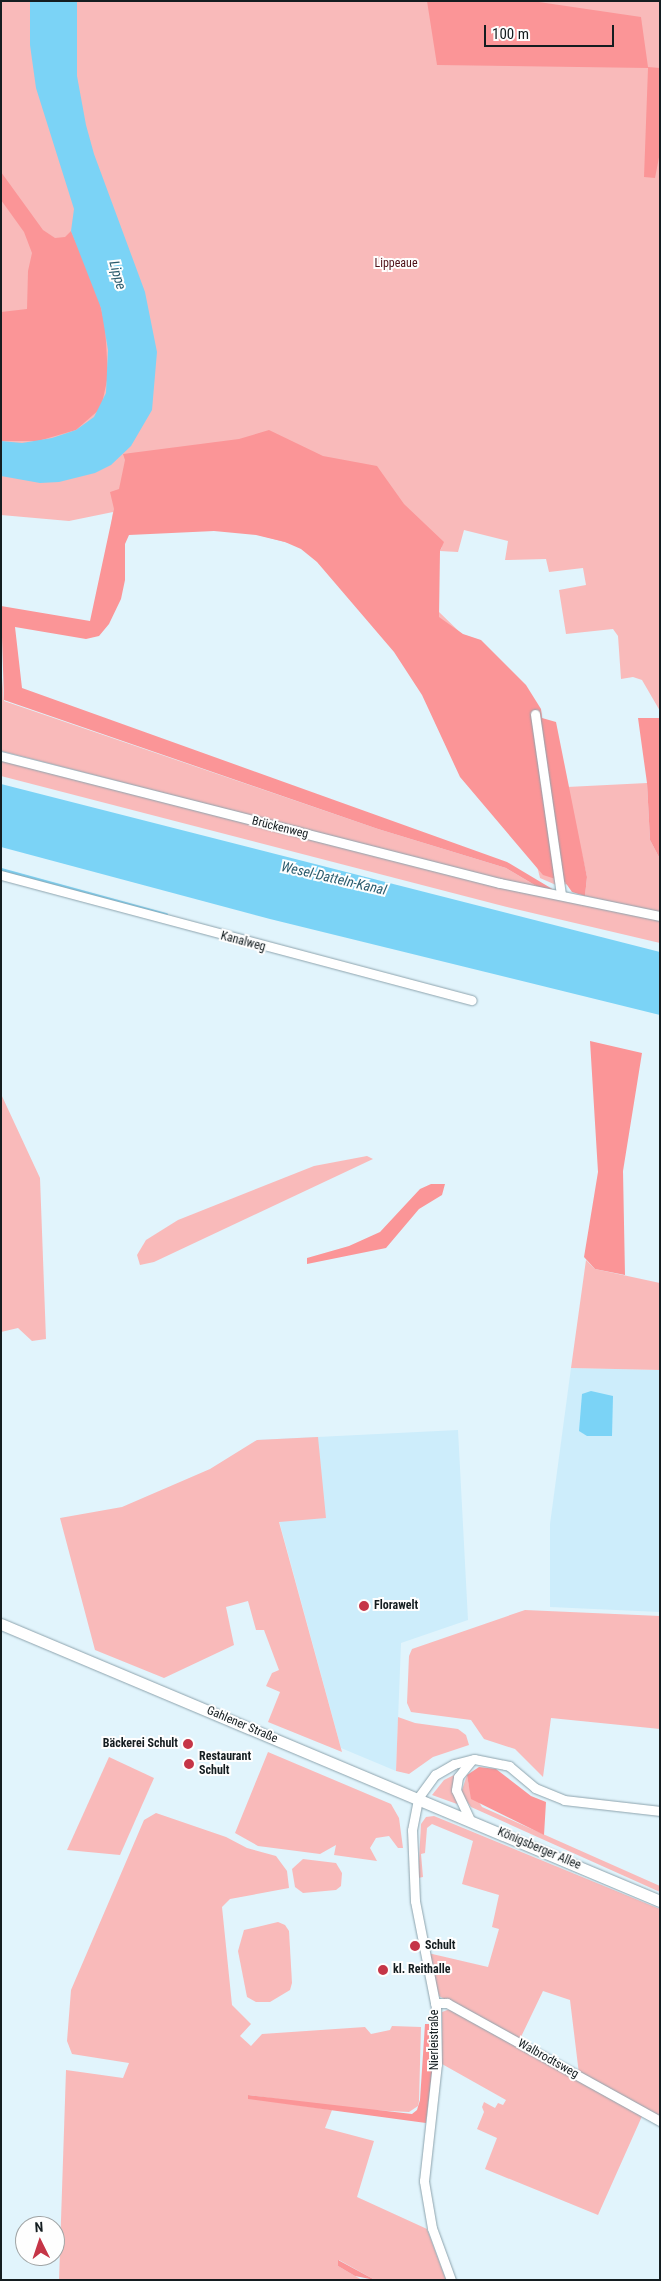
<!DOCTYPE html>
<html>
<head>
<meta charset="utf-8">
<style>
  body { margin:0 }
  #map { position:relative; width:661px; height:2281px; overflow:hidden; background:#e1f4fc; font-family:"Roboto Condensed",sans-serif }
  div>[style] { position:absolute }
  [style*='--x'] { left:calc(var(--x)*1px); top:calc(var(--y)*1px); width:calc(var(--w)*1px); rotate:calc(var(--a)*1deg) }
  .built>* { inset:0; background:#cdedfb }
  .green>* { inset:0; background:#f9baba }
  .forest>* { inset:0; background:#fb9597 }
  .water>* { inset:0; background:#7bd3f6 }
  .stream>* { height:2.5px; margin:-1.25px; padding:0 1.25px; transform-origin:1.25px; border-radius:1.25px; background:#7bd3f6 }
  .roads { filter:drop-shadow(0 0 1px #8da3ad) drop-shadow(0 0 1px #8da3ad) }
  .minor>* { height:9px; margin:-4.5px; padding:0 4.5px; transform-origin:4.5px; border-radius:4.5px; background:#fff }
  .major>* { height:11px; margin:-5.5px; padding:0 5.5px; transform-origin:5.5px; border-radius:5.5px; background:#fff }
  .dots>* { width:14px; height:14px; translate:-50% -50%; box-sizing:border-box; border:2px solid #fefefe; border-radius:50% }
  span { translate:-50% -50%; white-space:nowrap; text-align:center; line-height:1.15; -webkit-text-stroke:4px #fefefe; paint-order:stroke }
  .park-label { font-size:12px; color:#4f1118 }
  .street-label { font-size:12px; color:#141d20 }
  .poi-label { font-size:12px; color:#141d20; font-weight:700 }
  .left { translate:0 -50%; text-align:left }
  .right { translate:-100% -50%; text-align:right }
  .water-label { font-size:14px; color:#2a5b6d; font-style:italic }
  .frame { position:absolute; inset:0; border:2px solid #141d20; pointer-events:none }
  .north { position:absolute; left:15px; top:2216px; width:50px; height:50px; box-sizing:border-box; background:#fefefe; border:1px solid #a0a4a5; border-radius:50%; rotate:356deg; font-size:14px; font-weight:700; line-height:20px; text-align:center; color:#141d20 }
  .north::after { content:''; display:block; margin:auto; width:18px; height:22px; background:#c53547; clip-path:polygon(50% 0,100% 100%,50% 72%,0 100%) }
  .scale { position:absolute; left:484px; top:25px; width:130px; height:22px; box-sizing:border-box; border:2px solid #141d20; border-top:0; padding-left:6px; font-size:15px; line-height:18px; white-space:nowrap; color:#141d20; -webkit-text-stroke:4px #fefefe; paint-order:stroke }
</style>
</head>
<body>
<div id="map">
  <div class="built">
    <div style="clip-path:polygon(571px 1368px,660px 1370px,660px 1612px,550px 1607px,550px 1524px)"></div>
    <div style="clip-path:polygon(458px 1430px,468px 1620px,401px 1643px,396px 1771px,341px 1748px,257px 1440px)"></div>
  </div>
  <div class="green">
    <div style="clip-path:polygon(1px 1px,660px 1px,660px 711px,642px 680px,633px 677px,621px 679px,618px 636px,613px 629px,566px 634px,559px 590px,586px 585px,583px 568px,549px 572px,546px 559px,505px 560px,508px 541px,464px 530px,458px 552px,440px 551px,442px 547px,436px 551px,439px 612px,529px 699px,534px 699px,536px 710px,541px 711px,571px 884px,556px 885px,540px 878px,537px 866px,427px 691px,376px 623px,311px 555px,296px 545px,251px 533px,199px 526px,111px 527px,113px 512px,69px 521px,1px 515px)"></div>
    <div style="clip-path:polygon(1px 665px,4px 701px,378px 829px,506px 868px,538px 887px,492px 878px,1px 751px)"></div>
    <div style="clip-path:polygon(1px 759px,660px 920px,660px 943px,503px 906px,1px 776px)"></div>
    <div style="clip-path:polygon(647px 783px,650px 840px,660px 859px,660px 913px,585px 896px,587px 877px,567px 787px)"></div>
    <div style="clip-path:polygon(1px 1094px,40px 1178px,46px 1339px,32px 1341px,18px 1328px,1px 1332px)"></div>
    <div style="clip-path:polygon(367px 1156px,373px 1159px,154px 1262px,140px 1265px,137px 1255px,146px 1240px,178px 1220px,314px 1166px)"></div>
    <div style="clip-path:polygon(586px 1260px,595px 1269px,660px 1283px,660px 1370px,571px 1368px)"></div>
    <div style="clip-path:polygon(318px 1437px,326px 1518px,279px 1522px,342px 1752px,268px 1722px,280px 1692px,266px 1686px,272px 1673px,279px 1670px,264px 1630px,256px 1630px,248px 1601px,226px 1607px,234px 1645px,164px 1678px,95px 1650px,60px 1518px,122px 1507px,210px 1469px,257px 1440px)"></div>
    <div style="clip-path:polygon(525px 1610px,660px 1616px,660px 1729px,551px 1718px,543px 1777px,515px 1749px,484px 1739px,471px 1720px,411px 1712px,407px 1703px,409px 1656px,412px 1649px)"></div>
    <div style="clip-path:polygon(398px 1717px,415px 1723px,458px 1729px,466px 1735px,469px 1745px,433px 1757px,409px 1774px,396px 1771px)"></div>
    <div style="clip-path:polygon(268px 1752px,391px 1804px,399px 1818px,403px 1848px,398px 1848px,389px 1836px,376px 1838px,370px 1848px,377px 1861px,334px 1855px,336px 1845px,320px 1854px,258px 1846px,235px 1833px)"></div>
    <div style="clip-path:polygon(109px 1757px,154px 1778px,120px 1855px,67px 1850px)"></div>
    <div style="clip-path:polygon(456px 1774px,457px 1804px,432px 1795px,444px 1780px)"></div>
    <div style="clip-path:polygon(467px 1775px,469px 1786px,482px 1807px,660px 1886px,660px 1892px,471px 1807px,461px 1793px)"></div>
    <div style="clip-path:polygon(156px 1813px,226px 1837px,247px 1848px,276px 1856px,287px 1871px,289px 1888px,230px 1899px,222px 1907px,232px 2005px,251px 2024px,240px 2036px,251px 2046px,262px 2034px,365px 2027px,371px 2034px,390px 2030px,392px 2026px,421px 2027px,419px 2101px,418px 2106px,409px 2112px,350px 2109px,248px 2095px,248px 2098px,332px 2110px,325px 2128px,374px 2141px,357px 2197px,427px 2229px,446px 2280px,375px 2280px,339px 2260px,338px 2266px,362px 2280px,59px 2280px,66px 2070px,123px 2078px,129px 2063px,72px 2054px,67px 2041px,71px 1990px,144px 1820px)"></div>
    <div style="clip-path:polygon(434px 1816px,660px 1909px,660px 2119px,579px 2074px,570px 2000px,543px 1991px,519px 2041px,439px 1996px,428px 1953px,488px 1967px,499px 1929px,492px 1927px,499px 1895px,462px 1884px,473px 1841px,432px 1824px,427px 1828px,425px 1853px,421px 1854px,423px 1877px,418px 1878px,421px 1824px,426px 1817px)"></div>
    <div style="clip-path:polygon(303px 1859px,336px 1863px,342px 1873px,341px 1886px,336px 1890px,303px 1893px,295px 1887px,292px 1869px)"></div>
    <div style="clip-path:polygon(278px 1922px,285px 1925px,289px 1931px,292px 1983px,290px 1990px,270px 2002px,256px 2002px,247px 1997px,238px 1951px,244px 1930px)"></div>
    <div style="clip-path:polygon(450px 2009px,643px 2114px,598px 2215px,485px 2169px,497px 2138px,477px 2129px,484px 2112px,482px 2107px,484px 2102px,495px 2108px,498px 2103px,503px 2105px,506px 2100px,442px 2064px,442px 2012px)"></div>
  </div>
  <div class="forest">
    <div style="clip-path:polygon(427px 1px,532px 1px,641px 17px,648px 67px,660px 68px,660px 152px,655px 178px,644px 177px,648px 68px,437px 65px)"></div>
    <div style="clip-path:polygon(1px 172px,43px 230px,55px 238px,65px 237px,71px 231px,97px 291px,105px 325px,108px 376px,101px 408px,76px 430px,38px 441px,1px 441px,1px 312px,27px 309px,28px 271px,32px 253px,24px 232px,1px 200px)"></div>
    <div style="clip-path:polygon(269px 430px,323px 456px,377px 466px,404px 504px,444px 542px,440px 551px,439px 617px,463px 634px,481px 640px,526px 685px,541px 709px,542px 718px,556px 722px,587px 877px,585px 896px,572px 892px,565px 882px,543px 875px,460px 777px,422px 695px,394px 652px,317px 562px,301px 549px,285px 542px,256px 535px,214px 531px,129px 535px,125px 544px,125px 580px,121px 599px,109px 624px,99px 636px,86px 639px,15px 627px,22px 688px,507px 862px,554px 890px,538px 887px,506px 868px,378px 829px,4px 700px,1px 606px,90px 621px,114px 509px,110px 492px,119px 489px,125px 460px,123px 454px,239px 439px)"></div>
    <div style="clip-path:polygon(638px 718px,660px 718px,660px 859px,650px 840px,647px 783px)"></div>
    <div style="clip-path:polygon(590px 1041px,642px 1053px,623px 1171px,625px 1275px,595px 1269px,584px 1257px,598px 1172px)"></div>
    <div style="clip-path:polygon(431px 1184px,445px 1184px,442px 1195px,419px 1209px,386px 1248px,307px 1264px,307px 1258px,349px 1246px,380px 1232px,420px 1189px)"></div>
    <div style="clip-path:polygon(479px 1767px,496px 1769px,531px 1796px,546px 1802px,544px 1835px,471px 1799px,467px 1775px)"></div>
    <div style="clip-path:polygon(425px 2024px,431px 2024px,433px 2064px,426px 2123px,248px 2099px,248px 2095px,412px 2114px,417px 2110px,420px 2100px)"></div>
    <div style="clip-path:polygon(338px 2260px,375px 2280px,355px 2276px,338px 2266px)"></div>
  </div>
  <div class="water">
    <div style="clip-path:polygon(30px 1px,77px 1px,77px 76px,86px 125px,94px 154px,145px 292px,157px 352px,152px 410px,131px 446px,111px 465px,95px 473px,59px 482px,40px 483px,1px 476px,1px 441px,22px 443px,52px 438px,76px 430px,94px 417px,106px 393px,108px 350px,101px 308px,71px 231px,74px 209px,36px 88px,30px 45px)"></div>
    <div style="clip-path:polygon(1px 784px,660px 952px,660px 1015px,270px 919px,1px 847px)"></div>
    <div style="clip-path:polygon(591px 1391px,613px 1396px,612px 1436px,587px 1436px,579px 1431px,582px 1394px)"></div>
  </div>
  <div class="stream">
    <div style="--x:1;--y:869;--w:171;--a:15.3"></div>
  </div>
  <div class="roads">
    <div class="minor">
      <div style="--x:535;--y:714;--w:182;--a:81.8"></div>
      <div style="--x:1;--y:756;--w:515;--a:14.28"></div>
      <div style="--x:500;--y:883;--w:163;--a:11.7"></div>
      <div style="--x:1;--y:875;--w:487;--a:14.9"></div>
      <div style="--x:470;--y:1820;--w:33;--a:-115"></div>
      <div style="--x:456;--y:1790;--w:13;--a:-81"></div>
      <div style="--x:458;--y:1777;--w:22;--a:-51"></div>
      <div style="--x:435;--y:2003;--w:12;--a:0"></div>
      <div style="--x:447;--y:2003;--w:244;--a:29"></div>
      <div style="--x:451;--y:2280;--w:55;--a:-110.1"></div>
      <div style="--x:432;--y:2228;--w:48;--a:-99.7"></div>
      <div style="--x:424;--y:2181;--w:118;--a:-83.7"></div>
      <div style="--x:437;--y:2064;--w:56;--a:-91"></div>
      <div style="--x:436;--y:2008;--w:109;--a:-101.1"></div>
      <div style="--x:415;--y:1901;--w:71;--a:-92.4"></div>
      <div style="--x:412;--y:1830;--w:33;--a:-79"></div>
      <div style="--x:418;--y:1798;--w:29;--a:-54"></div>
      <div style="--x:435;--y:1775;--w:22;--a:-30"></div>
      <div style="--x:454;--y:1764;--w:21;--a:-14"></div>
      <div style="--x:474;--y:1759;--w:36;--a:11"></div>
      <div style="--x:509;--y:1766;--w:34;--a:40"></div>
      <div style="--x:535;--y:1788;--w:31;--a:22"></div>
      <div style="--x:564;--y:1800;--w:97;--a:6.5"></div>
    </div>
    <div class="major">
      <div style="--x:1;--y:1624;--w:715;--a:22.8"></div>
    </div>
  </div>
  <div class="dots">
    <div style="left:364px;top:1606px;background:#c53547"></div>
    <div style="left:188px;top:1744px;background:#c53547"></div>
    <div style="left:189px;top:1764px;background:#c53547"></div>
    <div style="left:415px;top:1946px;background:#c53547"></div>
    <div style="left:383px;top:1970px;background:#c53547"></div>
  </div>
  <div class="park-label">
    <span style="left:396px;top:264px">Lippeaue</span>
  </div>
  <div class="street-label">
    <span style="left:280px;top:828px;rotate:14deg">Brückenweg</span>
    <span style="left:243px;top:942px;rotate:15deg">Kanalweg</span>
    <span style="left:242px;top:1725px;rotate:23deg">Gahlener Straße</span>
    <span style="left:539px;top:1849px;rotate:23deg">Königsberger Allee</span>
    <span style="left:435px;top:2040px;rotate:-90deg">Nierleistraße</span>
    <span style="left:548px;top:2059px;rotate:29deg">Walbrodtsweg</span>
  </div>
  <div class="poi-label">
    <span class="left" style="left:374px;top:1606px">Florawelt</span>
    <span class="right" style="left:178px;top:1744px">Bäckerei Schult</span>
    <span class="left" style="left:199px;top:1764px">Restaurant<br>Schult</span>
    <span class="left" style="left:425px;top:1946px">Schult</span>
    <span class="left" style="left:393px;top:1970px">kl. Reithalle</span>
  </div>
  <div class="water-label">
    <span style="left:118px;top:275px;rotate:74deg">Lippe</span>
    <span style="left:334px;top:878px;rotate:13deg">Wesel-Datteln-Kanal</span>
  </div>
  <div class="frame"></div>
  <div class="north">N</div>
  <div class="scale">100 m</div>
</div>
</body>
</html>
